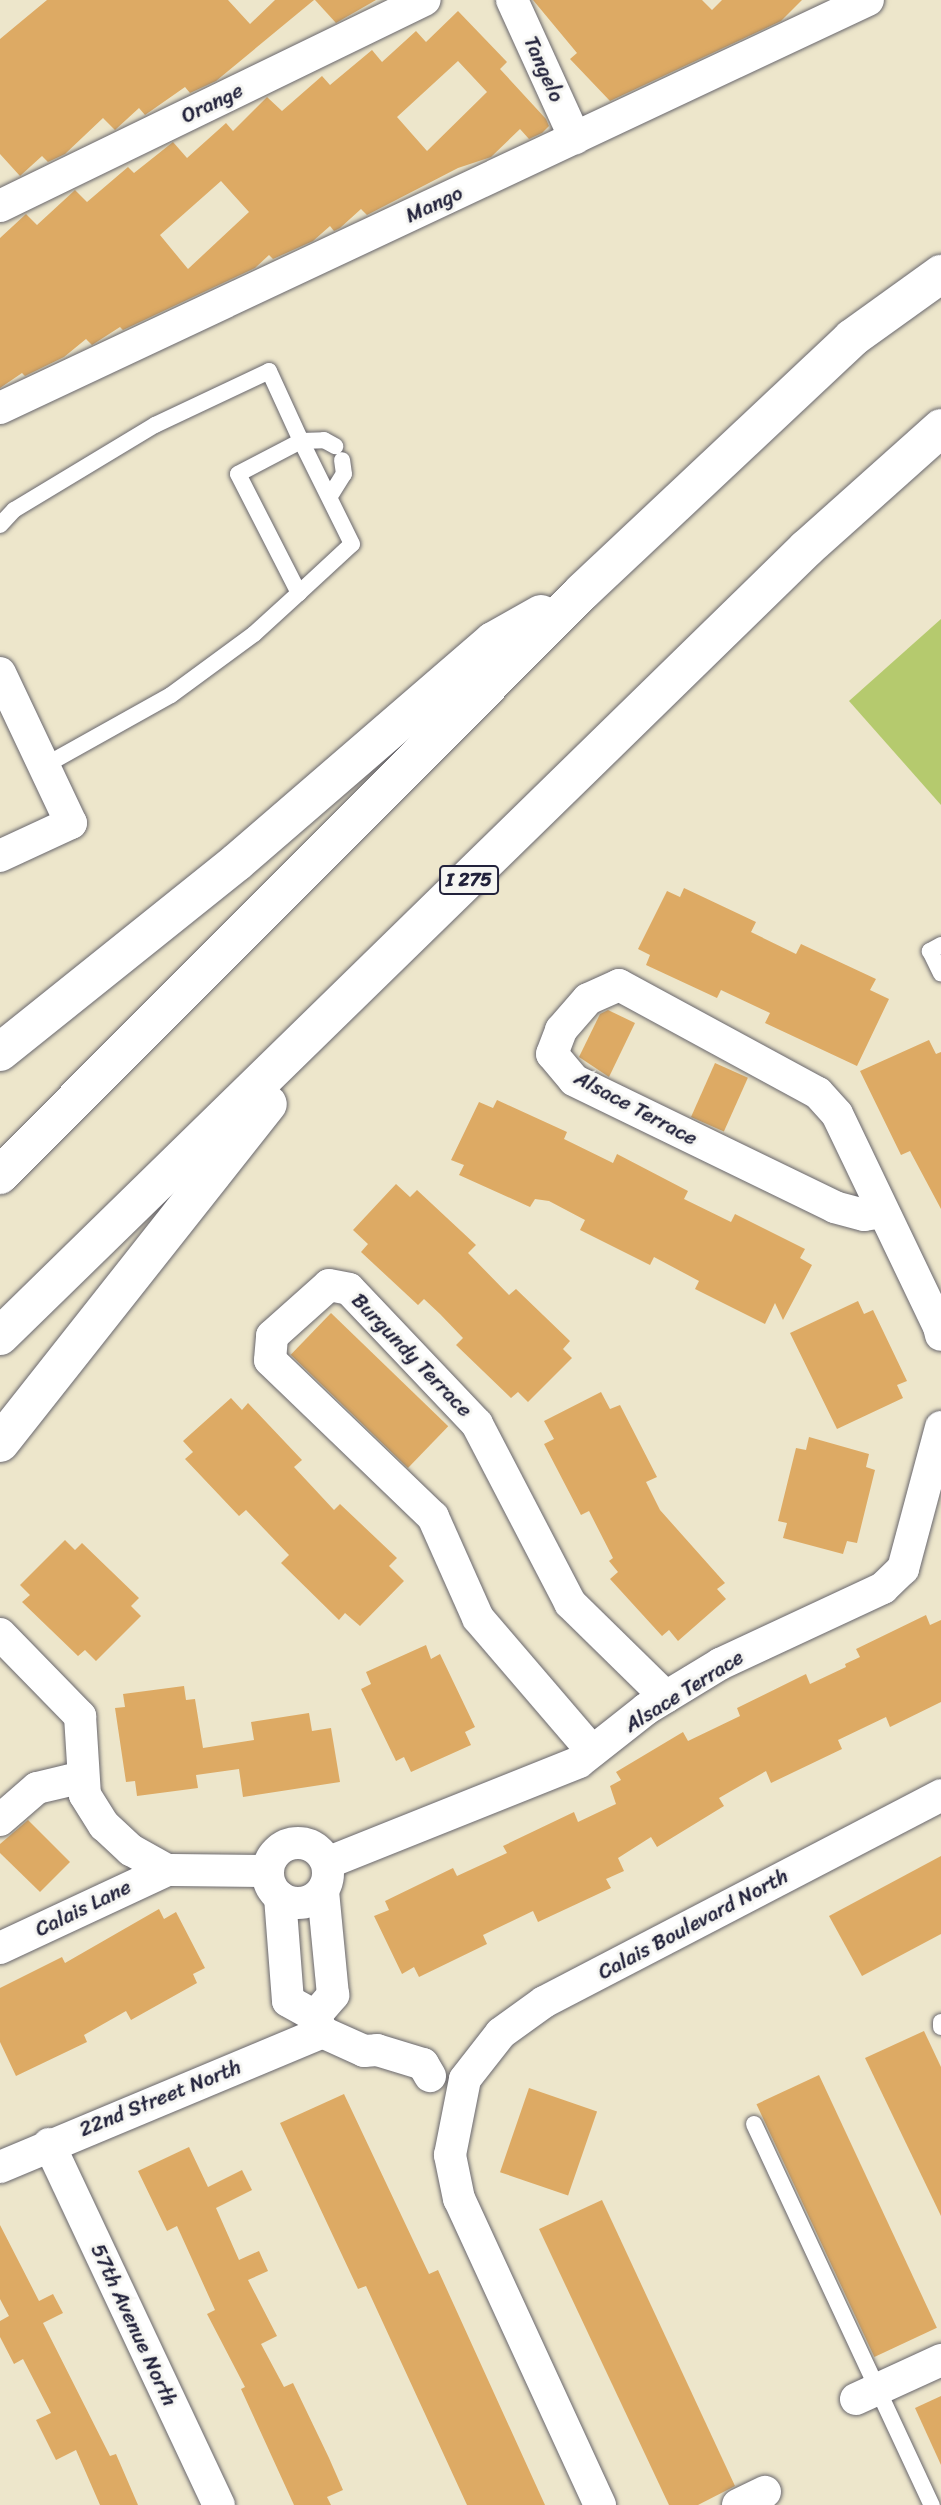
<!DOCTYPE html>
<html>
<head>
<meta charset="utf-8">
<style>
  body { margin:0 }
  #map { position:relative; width:941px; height:2505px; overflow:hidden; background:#ede6cb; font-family:Sriracha,sans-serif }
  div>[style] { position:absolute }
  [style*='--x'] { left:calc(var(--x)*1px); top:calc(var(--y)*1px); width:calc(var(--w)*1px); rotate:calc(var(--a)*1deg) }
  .green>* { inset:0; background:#b5ca6e }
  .building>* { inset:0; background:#ddaa64; transform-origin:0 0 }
  .roads { filter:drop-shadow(0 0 2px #69676d) drop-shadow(0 0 2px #69676d) }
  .lane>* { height:16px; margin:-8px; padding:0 8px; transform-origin:8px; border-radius:8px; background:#fff }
  .street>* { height:32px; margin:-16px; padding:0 16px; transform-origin:16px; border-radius:16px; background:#fff }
  .street>.ring { margin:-16px; padding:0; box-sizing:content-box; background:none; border:32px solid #fff; border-radius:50% }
  .highway>* { height:38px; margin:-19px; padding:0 19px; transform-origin:19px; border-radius:19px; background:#fff }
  span { translate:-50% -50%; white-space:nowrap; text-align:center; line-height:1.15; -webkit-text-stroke:6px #f6f6f2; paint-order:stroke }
  .shield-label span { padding:2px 5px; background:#f6f6f2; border:2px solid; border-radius:5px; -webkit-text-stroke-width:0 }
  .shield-label { font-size:19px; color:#22223b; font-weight:700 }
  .street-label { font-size:21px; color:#22223b }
</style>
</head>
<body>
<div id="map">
  <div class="green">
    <div style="clip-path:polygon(941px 619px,941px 805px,849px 701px)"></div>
  </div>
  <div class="building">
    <div style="clip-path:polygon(47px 0,228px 0,250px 24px,275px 0,314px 0,216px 81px,190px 93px,185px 87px,145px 115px,139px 108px,115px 130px,103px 118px,65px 154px,48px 162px,42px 156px,20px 176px,0 154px,0 39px)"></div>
    <div style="clip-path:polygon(315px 0,376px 0,336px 23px)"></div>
    <div style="clip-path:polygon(533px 0,702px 0,712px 10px,722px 0,802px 0,781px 21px,610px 101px,570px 59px,577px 53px)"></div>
    <div style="clip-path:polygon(evenodd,458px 11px,507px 62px,500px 69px,546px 119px,549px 126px,542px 133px,529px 139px,520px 129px,491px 157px,458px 168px,367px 215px,361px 209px,340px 228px,334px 231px,330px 226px,313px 241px,273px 259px,269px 255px,255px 268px,123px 330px,120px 327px,92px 345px,86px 339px,64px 357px,25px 376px,22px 373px,0 388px,0 238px,26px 214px,37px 225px,75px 190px,87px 202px,128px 167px,134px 173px,173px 142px,187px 158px,226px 123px,233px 131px,267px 97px,282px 111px,322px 76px,330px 85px,372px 50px,382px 62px,416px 31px,426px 42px,458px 11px,458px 61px,487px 92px,427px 151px,397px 117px,458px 61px,458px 11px,221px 181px,249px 212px,188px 269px,160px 235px,221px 181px)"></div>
    <div style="clip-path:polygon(684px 888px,756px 922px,751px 932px,796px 954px,801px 944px,876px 979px,870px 990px,889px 999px,857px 1066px,765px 1023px,770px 1013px,721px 990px,717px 998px,646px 965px,650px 955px,638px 949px,667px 891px,680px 897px)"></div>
    <div style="clip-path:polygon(608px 1010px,635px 1023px,609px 1077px,579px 1057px,600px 1014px)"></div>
    <div style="clip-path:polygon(929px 1040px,936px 1054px,941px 1052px,941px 1209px,910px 1151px,901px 1155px,860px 1071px)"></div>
    <div style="left:715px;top:1063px;width:36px;height:59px;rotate:24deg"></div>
    <div style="clip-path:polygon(497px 1100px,567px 1132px,564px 1139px,613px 1163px,617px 1154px,688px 1191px,684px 1199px,731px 1222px,735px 1214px,805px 1249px,800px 1258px,812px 1265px,783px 1320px,775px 1303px,765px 1324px,695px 1289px,699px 1281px,654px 1257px,650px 1265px,580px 1230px,585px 1220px,549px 1201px,535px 1199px,530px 1207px,459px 1175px,464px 1165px,451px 1160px,479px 1102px,493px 1108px)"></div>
    <div style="clip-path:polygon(396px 1184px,410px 1197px,417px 1190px,476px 1245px,468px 1253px,509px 1295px,516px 1289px,570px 1341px,563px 1349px,572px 1358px,528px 1402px,518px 1392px,511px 1398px,456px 1345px,463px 1338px,440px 1314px,424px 1299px,418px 1305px,361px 1252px,368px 1244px,353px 1230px)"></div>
    <div style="clip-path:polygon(858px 1301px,864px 1314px,873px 1310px,907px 1381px,897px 1385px,903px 1398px,837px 1429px,790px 1333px)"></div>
    <div style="left:331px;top:1313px;width:163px;height:58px;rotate:44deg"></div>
    <div style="clip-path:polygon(601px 1392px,610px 1409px,620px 1405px,657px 1477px,646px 1482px,660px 1510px,725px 1583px,717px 1589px,726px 1599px,678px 1641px,669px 1630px,662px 1636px,610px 1579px,618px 1572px,609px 1561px,613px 1558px,589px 1511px,581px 1515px,544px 1444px,554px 1439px,544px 1421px)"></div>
    <div style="clip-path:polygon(231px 1398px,242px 1410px,248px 1403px,302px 1460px,294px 1467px,334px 1510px,340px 1504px,397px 1558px,389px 1566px,404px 1581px,360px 1626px,345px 1613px,339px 1620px,281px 1563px,289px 1555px,246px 1510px,239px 1516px,185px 1459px,193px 1452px,183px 1441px)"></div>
    <div style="clip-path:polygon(809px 1437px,869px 1454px,866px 1467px,875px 1470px,857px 1543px,847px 1541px,843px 1554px,783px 1538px,787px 1523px,778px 1521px,796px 1448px,806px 1450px)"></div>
    <div style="clip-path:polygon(65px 1540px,75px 1550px,82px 1543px,139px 1598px,131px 1606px,141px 1616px,96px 1661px,85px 1650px,78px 1656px,22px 1602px,30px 1595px,20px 1585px)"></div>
    <div style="clip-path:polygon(926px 1615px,930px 1625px,941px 1620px,941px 1702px,890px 1727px,886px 1717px,838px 1740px,842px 1749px,771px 1783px,766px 1771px,719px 1798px,724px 1806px,657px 1847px,651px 1837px,618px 1858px,624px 1871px,606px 1879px,611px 1888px,538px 1922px,533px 1911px,483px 1935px,487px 1944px,419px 1977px,414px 1967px,402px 1974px,374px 1916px,389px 1910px,385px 1901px,453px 1868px,457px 1876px,507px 1853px,503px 1846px,574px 1812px,578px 1822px,616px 1804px,610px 1786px,621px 1780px,616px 1772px,683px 1732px,688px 1741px,740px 1716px,737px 1708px,806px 1674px,810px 1684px,846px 1667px,845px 1664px,860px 1657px,856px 1649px)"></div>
    <div style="clip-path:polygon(426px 1645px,431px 1659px,440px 1654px,475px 1727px,465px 1732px,471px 1745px,411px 1772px,404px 1757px,396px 1761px,361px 1689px,371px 1684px,366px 1672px)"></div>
    <div style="clip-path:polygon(184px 1686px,186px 1700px,195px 1699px,203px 1748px,254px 1740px,251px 1722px,309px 1713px,312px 1731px,331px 1728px,340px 1782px,243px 1797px,239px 1769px,196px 1775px,198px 1788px,137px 1796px,135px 1781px,126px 1782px,115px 1708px,125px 1707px,123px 1694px)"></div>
    <div style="clip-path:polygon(28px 1820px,70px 1862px,40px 1892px,0 1853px,0 1844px)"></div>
    <div style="clip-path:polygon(941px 1856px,941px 1934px,862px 1976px,829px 1916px)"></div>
    <div style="clip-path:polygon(159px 1909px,164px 1919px,176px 1912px,205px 1968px,193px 1974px,197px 1983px,131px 2020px,126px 2011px,84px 2035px,87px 2042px,16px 2076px,0 2042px,0 1988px,62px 1957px,65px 1963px)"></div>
    <div style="clip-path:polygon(924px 2031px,941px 2067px,941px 2216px,865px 2058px)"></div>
    <div style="left:819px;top:2075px;width:279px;height:69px;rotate:65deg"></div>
    <div style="left:529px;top:2088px;width:72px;height:89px;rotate:19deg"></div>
    <div style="clip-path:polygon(344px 2094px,429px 2274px,438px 2270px,545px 2505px,467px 2505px,366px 2286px,358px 2289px,280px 2123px)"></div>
    <div style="clip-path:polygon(189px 2147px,208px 2187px,242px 2170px,252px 2190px,216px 2208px,239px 2260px,259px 2251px,268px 2271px,248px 2280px,277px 2336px,261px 2344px,284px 2387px,293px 2383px,329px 2458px,343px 2490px,327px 2497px,331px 2505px,294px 2505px,241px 2389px,245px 2387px,207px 2314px,215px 2310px,177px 2226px,167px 2231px,138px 2171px)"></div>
    <div style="clip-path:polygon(602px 2200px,735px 2486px,698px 2505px,669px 2505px,539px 2229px)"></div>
    <div style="clip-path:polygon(0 2225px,39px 2301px,53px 2294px,63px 2313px,43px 2323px,110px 2456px,116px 2454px,138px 2505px,100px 2505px,76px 2450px,56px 2460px,36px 2420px,51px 2413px,23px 2359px,14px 2364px,0 2337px,0 2321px,9px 2316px,0 2299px)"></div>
    <div style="clip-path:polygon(941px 2396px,941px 2465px,915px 2408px)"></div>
  </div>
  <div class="roads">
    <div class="lane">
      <div style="--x:330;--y:496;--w:26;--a:-58"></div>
      <div style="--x:344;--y:474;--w:14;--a:-98"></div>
      <div style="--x:0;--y:525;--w:21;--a:-47"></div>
      <div style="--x:14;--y:510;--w:165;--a:-31.1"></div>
      <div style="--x:155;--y:425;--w:126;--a:-25.3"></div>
      <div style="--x:269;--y:371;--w:77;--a:65.4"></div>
      <div style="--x:301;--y:441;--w:23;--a:-2"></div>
      <div style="--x:324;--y:440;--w:13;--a:29"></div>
      <div style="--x:44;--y:766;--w:145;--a:-29.2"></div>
      <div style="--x:171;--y:695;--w:103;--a:-36.3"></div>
      <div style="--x:254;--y:634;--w:61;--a:-42.3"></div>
      <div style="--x:299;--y:593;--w:72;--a:-42.8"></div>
      <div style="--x:352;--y:544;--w:115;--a:-116.3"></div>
      <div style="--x:301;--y:441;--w:71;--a:152.4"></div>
      <div style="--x:238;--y:474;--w:134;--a:62.9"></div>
      <div style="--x:941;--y:945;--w:13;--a:151"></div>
      <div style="--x:930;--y:951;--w:25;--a:64"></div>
      <div style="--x:941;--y:2022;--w:5;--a:90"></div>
      <div style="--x:754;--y:2124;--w:421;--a:65"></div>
    </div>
    <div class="street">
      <div style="--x:512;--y:0;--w:152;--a:65.5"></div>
      <div style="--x:0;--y:206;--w:472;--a:-25.9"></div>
      <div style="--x:0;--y:408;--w:959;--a:-25.18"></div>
      <div style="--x:0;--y:673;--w:166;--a:64.7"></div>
      <div style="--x:71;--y:823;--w:78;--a:155.1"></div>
      <div style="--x:883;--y:1212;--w:19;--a:171"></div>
      <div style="--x:864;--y:1215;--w:30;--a:-165"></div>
      <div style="--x:835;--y:1207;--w:290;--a:-154.1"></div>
      <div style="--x:574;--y:1080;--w:34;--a:-130"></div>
      <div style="--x:552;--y:1054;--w:26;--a:-69"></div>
      <div style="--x:561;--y:1030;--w:41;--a:-48.9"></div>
      <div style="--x:588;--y:999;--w:34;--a:-24"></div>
      <div style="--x:619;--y:985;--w:226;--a:28.5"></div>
      <div style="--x:818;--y:1093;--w:28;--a:48"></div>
      <div style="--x:837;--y:1114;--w:236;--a:64.4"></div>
      <div style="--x:939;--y:1327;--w:8;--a:76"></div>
      <div style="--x:0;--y:1634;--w:115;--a:45.7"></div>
      <div style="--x:80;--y:1716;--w:79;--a:86.4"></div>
      <div style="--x:85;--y:1795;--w:36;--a:58"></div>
      <div style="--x:104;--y:1825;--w:37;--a:43"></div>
      <div style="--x:131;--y:1850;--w:41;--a:29.1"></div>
      <div style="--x:592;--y:1751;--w:175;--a:-130.6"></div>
      <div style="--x:478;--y:1618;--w:111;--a:-114"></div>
      <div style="--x:433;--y:1517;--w:226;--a:-136.1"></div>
      <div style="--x:270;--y:1360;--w:24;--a:-85"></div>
      <div style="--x:272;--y:1336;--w:76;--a:-41.8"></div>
      <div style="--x:329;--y:1285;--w:20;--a:11"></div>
      <div style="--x:349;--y:1289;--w:186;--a:46.5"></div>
      <div style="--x:477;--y:1424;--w:202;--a:62.5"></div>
      <div style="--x:570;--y:1603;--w:134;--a:44.4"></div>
      <div style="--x:0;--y:1820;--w:49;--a:-40.9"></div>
      <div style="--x:37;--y:1788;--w:47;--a:-13.4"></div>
      <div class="ring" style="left:268px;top:1843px;width:28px;height:28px"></div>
      <div style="--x:327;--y:1863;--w:271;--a:-21.8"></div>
      <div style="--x:579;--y:1762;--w:85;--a:-38.3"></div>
      <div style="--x:646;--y:1709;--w:87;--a:-31.3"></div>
      <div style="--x:720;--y:1664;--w:180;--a:-25"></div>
      <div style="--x:883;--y:1588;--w:28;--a:-44"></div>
      <div style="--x:903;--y:1569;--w:147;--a:-75"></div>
      <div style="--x:280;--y:1897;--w:104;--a:85.6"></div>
      <div style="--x:288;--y:2001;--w:31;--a:29"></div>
      <div style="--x:315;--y:2016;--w:17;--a:66"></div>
      <div style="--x:322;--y:2032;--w:46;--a:24.3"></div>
      <div style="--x:364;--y:2051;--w:13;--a:-4"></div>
      <div style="--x:377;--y:2050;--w:48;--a:16.9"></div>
      <div style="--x:423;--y:2064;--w:14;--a:60"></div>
      <div style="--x:0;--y:1948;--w:184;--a:-25"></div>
      <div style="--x:167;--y:1870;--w:101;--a:0.6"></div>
      <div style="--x:315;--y:2016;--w:28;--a:-49"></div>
      <div style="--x:333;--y:1995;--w:104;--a:-95.5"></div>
      <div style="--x:49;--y:2144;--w:399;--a:64.8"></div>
      <div style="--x:0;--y:2167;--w:349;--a:-22.7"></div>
      <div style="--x:856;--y:2399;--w:94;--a:-24.6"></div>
      <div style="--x:600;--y:2505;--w:337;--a:-114.7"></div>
      <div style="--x:459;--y:2199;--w:45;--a:-101.6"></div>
      <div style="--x:450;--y:2155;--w:77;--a:-78.8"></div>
      <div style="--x:465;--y:2079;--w:58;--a:-52"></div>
      <div style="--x:501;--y:2033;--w:53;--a:-35.8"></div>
      <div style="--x:544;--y:2002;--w:448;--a:-27.5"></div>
      <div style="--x:738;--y:2505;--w:30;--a:-26"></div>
    </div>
    <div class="highway">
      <div style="--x:0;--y:1052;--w:304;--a:-38.7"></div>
      <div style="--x:237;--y:862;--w:338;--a:-40.8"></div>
      <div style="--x:493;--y:641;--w:55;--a:-29.4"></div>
      <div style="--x:0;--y:1175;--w:825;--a:-45.05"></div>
      <div style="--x:583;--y:591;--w:369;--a:-43.2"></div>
      <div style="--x:852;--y:338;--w:110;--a:-35.7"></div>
      <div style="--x:0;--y:1336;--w:1128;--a:-44.32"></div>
      <div style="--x:807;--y:548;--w:180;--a:-41.8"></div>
      <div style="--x:0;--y:1443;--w:432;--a:-51.7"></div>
    </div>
  </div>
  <div class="shield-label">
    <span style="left:469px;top:880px">I 275</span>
  </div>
  <div class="street-label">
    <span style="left:544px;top:69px;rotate:66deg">Tangelo</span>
    <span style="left:212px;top:103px;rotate:-26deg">Orange</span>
    <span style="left:434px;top:204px;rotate:-25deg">Mango</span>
    <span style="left:636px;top:1108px;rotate:28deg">Alsace Terrace</span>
    <span style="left:412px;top:1355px;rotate:46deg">Burgundy Terrace</span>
    <span style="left:684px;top:1691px;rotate:-32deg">Alsace Terrace</span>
    <span style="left:83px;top:1908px;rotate:-26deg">Calais Lane</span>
    <span style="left:693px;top:1924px;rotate:-28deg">Calais Boulevard North</span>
    <span style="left:160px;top:2098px;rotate:-22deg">22nd Street North</span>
    <span style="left:134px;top:2325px;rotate:65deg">57th Avenue North</span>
  </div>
</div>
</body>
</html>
